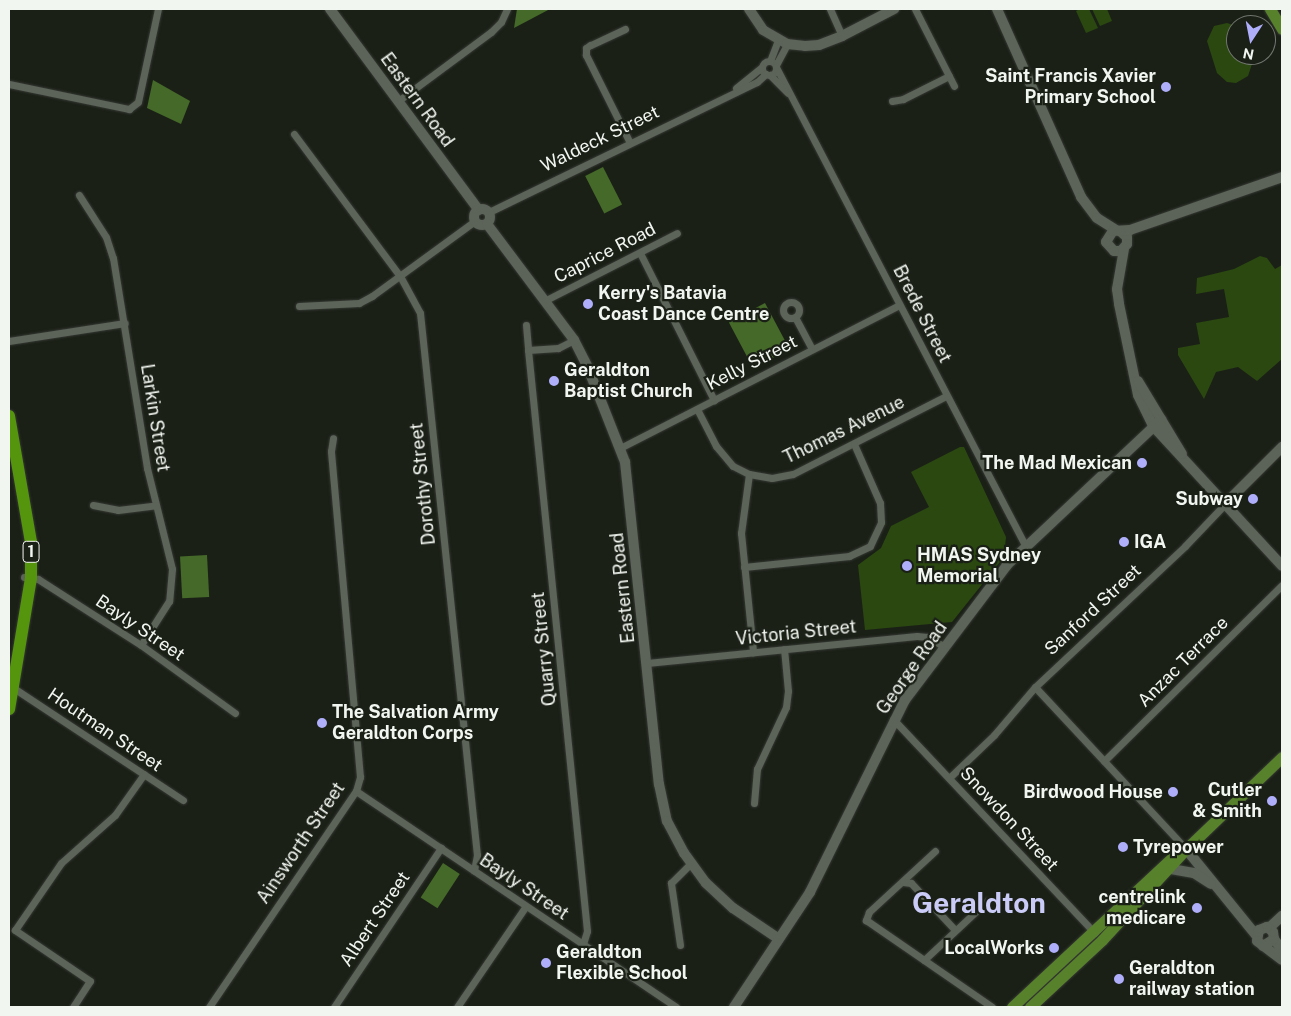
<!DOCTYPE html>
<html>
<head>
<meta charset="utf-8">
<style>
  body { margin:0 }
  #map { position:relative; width:1291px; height:1016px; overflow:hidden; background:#1b2017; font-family:"Public Sans",sans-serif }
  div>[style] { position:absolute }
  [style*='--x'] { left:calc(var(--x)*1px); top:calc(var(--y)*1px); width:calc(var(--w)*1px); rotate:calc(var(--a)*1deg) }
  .green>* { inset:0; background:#2a4810 }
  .water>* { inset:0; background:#446928; transform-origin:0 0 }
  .roads { filter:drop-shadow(0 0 1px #353933) drop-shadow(0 0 1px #353933) }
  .street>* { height:7px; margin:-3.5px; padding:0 3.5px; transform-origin:3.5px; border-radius:3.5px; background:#5c6358 }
  .street>.ring { margin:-3.5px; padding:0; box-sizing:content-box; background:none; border:7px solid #5c6358; border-radius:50% }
  .secondary>* { height:10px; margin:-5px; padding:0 5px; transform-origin:5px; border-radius:5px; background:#5c6358 }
  .secondary>.ring { margin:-5px; padding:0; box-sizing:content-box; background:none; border:10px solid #5c6358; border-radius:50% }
  .primary>* { height:11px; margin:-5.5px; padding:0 5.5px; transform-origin:5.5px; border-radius:5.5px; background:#58812c }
  .highway>* { height:12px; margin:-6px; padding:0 6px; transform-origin:6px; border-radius:6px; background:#55950e }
  .dots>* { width:14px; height:14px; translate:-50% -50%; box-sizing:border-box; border:2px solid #1b2017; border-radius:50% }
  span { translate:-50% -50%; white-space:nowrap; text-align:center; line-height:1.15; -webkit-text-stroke:4.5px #1b2017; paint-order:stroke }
  .shield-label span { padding:1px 4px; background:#1b2017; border:1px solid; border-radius:4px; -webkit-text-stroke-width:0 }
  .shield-label { font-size:16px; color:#f2f6f0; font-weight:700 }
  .poi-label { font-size:18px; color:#f2f6f0; font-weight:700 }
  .right { translate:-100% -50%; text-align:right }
  .left { translate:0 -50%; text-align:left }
  .street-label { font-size:18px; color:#f2f6f0 }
  .town-label { font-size:28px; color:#caccf7; font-weight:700 }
  .frame { position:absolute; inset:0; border:10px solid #f2f6f0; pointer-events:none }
  .north { position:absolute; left:1226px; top:15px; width:50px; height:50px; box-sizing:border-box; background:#1b2017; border:1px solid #71766e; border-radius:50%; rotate:191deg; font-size:14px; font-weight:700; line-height:20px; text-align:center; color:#f2f6f0 }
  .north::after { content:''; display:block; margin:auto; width:18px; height:22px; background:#aeaefa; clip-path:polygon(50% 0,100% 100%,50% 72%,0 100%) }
</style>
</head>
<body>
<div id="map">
  <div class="green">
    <div style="clip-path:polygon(1080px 9px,1089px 9px,1098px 28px,1086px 33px,1076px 11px)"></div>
    <div style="clip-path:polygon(1092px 9px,1107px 9px,1112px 21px,1100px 26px)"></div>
    <div style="clip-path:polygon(1227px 23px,1236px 26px,1236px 55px,1249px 55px,1252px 64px,1248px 76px,1236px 83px,1227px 82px,1217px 73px,1207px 41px,1214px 26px)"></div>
    <div style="clip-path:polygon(1260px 256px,1267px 258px,1275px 269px,1282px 265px,1282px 359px,1257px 381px,1238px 367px,1216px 372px,1204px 399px,1178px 355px,1178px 348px,1200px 344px,1196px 323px,1229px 317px,1224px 289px,1196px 294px,1197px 278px,1234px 269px)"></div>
    <div style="clip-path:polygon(960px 447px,964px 447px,1006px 537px,1004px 557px,952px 622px,865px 630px,858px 565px,881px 548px,891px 526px,929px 507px,911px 472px)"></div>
  </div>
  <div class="water">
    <div style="clip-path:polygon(517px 9px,550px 9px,514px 28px)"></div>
    <div style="clip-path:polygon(153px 80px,190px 101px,181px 124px,147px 108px)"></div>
    <div style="left:603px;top:167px;width:42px;height:20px;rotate:63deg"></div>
    <div style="left:765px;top:303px;width:52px;height:41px;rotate:62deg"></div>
    <div style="left:207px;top:555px;width:42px;height:27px;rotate:87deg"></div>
    <div style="left:443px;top:863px;width:20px;height:41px;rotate:33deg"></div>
  </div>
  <div class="roads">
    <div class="street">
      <div style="--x:830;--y:9;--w:30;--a:66"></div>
      <div style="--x:625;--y:29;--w:38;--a:155"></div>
      <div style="--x:590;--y:45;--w:5;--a:143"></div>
      <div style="--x:586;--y:48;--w:7;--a:90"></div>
      <div style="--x:586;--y:55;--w:98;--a:63.4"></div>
      <div class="ring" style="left:762px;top:61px;width:7px;height:7px"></div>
      <div style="--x:770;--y:61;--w:22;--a:-69"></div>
      <div style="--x:776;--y:65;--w:24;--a:-62"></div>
      <div style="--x:776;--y:67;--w:539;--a:62.48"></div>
      <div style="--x:770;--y:75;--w:25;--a:45"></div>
      <div style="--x:949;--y:76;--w:11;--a:63"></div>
      <div style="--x:9;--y:84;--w:123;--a:11.8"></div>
      <div style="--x:129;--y:109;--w:11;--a:-38"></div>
      <div style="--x:138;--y:102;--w:95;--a:-77.9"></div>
      <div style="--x:736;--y:88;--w:33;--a:-39"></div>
      <div style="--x:398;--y:101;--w:116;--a:-36.6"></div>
      <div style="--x:491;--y:32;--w:14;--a:-45"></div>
      <div style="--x:501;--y:22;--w:14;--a:-65"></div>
      <div style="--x:892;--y:101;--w:11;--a:-10"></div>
      <div style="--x:903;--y:99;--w:51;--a:-26.6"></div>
      <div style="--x:949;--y:76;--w:75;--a:-116.9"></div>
      <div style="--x:294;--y:134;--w:177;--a:53.3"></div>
      <div style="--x:400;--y:276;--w:42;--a:61.6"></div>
      <div style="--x:420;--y:313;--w:545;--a:84"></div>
      <div style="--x:477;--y:855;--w:16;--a:101"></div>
      <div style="--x:79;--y:195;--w:50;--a:57.3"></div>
      <div style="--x:106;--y:237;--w:22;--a:72"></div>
      <div style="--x:113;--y:258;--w:213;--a:80.8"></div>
      <div style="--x:147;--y:468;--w:104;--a:76.1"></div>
      <div style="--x:172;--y:569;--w:32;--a:95"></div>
      <div style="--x:169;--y:601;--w:52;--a:122.5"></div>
      <div style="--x:489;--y:212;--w:298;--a:-25.9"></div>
      <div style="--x:757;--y:82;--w:12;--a:-42"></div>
      <div style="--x:640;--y:253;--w:165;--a:63.3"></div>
      <div style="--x:546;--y:300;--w:147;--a:-27.1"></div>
      <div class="ring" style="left:783px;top:302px;width:9px;height:9px"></div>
      <div style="--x:299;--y:306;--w:60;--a:-2.9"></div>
      <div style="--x:359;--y:303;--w:15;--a:-28"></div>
      <div style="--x:372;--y:296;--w:127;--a:-36.1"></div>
      <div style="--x:795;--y:317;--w:36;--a:62"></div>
      <div style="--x:526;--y:325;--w:25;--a:85"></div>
      <div style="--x:574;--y:340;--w:18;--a:153"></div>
      <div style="--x:558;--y:348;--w:30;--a:176"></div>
      <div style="--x:528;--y:350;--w:584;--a:84.2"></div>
      <div style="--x:587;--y:931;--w:14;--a:107"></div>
      <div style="--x:9;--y:341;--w:117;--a:-8.8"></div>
      <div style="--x:697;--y:409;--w:42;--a:62.8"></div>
      <div style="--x:716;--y:446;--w:26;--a:50"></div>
      <div style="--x:733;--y:466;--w:18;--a:27"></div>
      <div style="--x:749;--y:474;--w:23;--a:10"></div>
      <div style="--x:772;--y:478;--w:21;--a:-11"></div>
      <div style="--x:793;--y:474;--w:172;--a:-27"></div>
      <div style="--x:620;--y:448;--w:314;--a:-27.1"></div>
      <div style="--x:749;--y:474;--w:60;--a:97.7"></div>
      <div style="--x:741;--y:533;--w:120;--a:84.2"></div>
      <div style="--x:93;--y:505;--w:25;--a:11"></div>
      <div style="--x:118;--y:510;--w:38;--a:-7"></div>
      <div style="--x:744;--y:567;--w:106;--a:-6"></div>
      <div style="--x:849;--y:556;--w:23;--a:-25"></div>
      <div style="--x:870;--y:546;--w:26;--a:-65"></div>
      <div style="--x:881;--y:522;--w:19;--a:-93"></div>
      <div style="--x:880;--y:503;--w:64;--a:-113.8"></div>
      <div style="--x:24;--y:577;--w:14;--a:8"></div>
      <div style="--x:38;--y:579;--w:122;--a:32.7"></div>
      <div style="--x:141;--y:645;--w:116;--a:35.9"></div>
      <div style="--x:647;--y:663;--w:271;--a:-5.7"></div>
      <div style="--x:917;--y:636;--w:10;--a:6"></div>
      <div style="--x:927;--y:637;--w:21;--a:29"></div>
      <div style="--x:12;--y:687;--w:205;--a:33.5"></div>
      <div style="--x:1035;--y:687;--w:221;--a:47"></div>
      <div style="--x:893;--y:719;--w:294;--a:46.7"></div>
      <div style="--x:1104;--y:761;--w:250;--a:-44.7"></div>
      <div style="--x:949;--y:778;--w:62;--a:-43.7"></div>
      <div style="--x:994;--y:735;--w:63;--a:-49.5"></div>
      <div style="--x:1035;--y:687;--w:206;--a:-43.2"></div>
      <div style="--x:1185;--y:546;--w:58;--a:-46.4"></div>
      <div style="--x:356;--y:791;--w:386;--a:34"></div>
      <div style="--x:754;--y:803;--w:34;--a:-85"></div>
      <div style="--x:757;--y:769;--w:68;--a:-64.9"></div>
      <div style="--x:786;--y:707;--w:16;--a:-83"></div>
      <div style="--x:788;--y:691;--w:42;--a:-95.4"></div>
      <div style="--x:935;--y:851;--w:90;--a:137.3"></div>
      <div style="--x:869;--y:912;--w:9;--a:111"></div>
      <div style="--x:866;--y:920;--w:153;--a:34.6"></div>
      <div style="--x:903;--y:882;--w:8;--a:7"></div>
      <div style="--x:911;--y:883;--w:64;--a:46.9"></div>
      <div style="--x:680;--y:945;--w:63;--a:-98.3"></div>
      <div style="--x:671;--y:883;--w:27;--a:-45"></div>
      <div style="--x:924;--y:960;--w:86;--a:-43.1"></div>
      <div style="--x:73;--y:1007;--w:31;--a:-57"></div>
      <div style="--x:90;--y:981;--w:91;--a:-145.8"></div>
      <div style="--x:15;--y:930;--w:81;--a:-55.5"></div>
      <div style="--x:61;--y:863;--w:72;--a:-41.6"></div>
      <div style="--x:115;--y:815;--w:50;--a:-54.7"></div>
      <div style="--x:209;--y:1007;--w:261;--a:-55.8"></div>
      <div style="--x:356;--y:791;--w:15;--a:-74"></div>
      <div style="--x:360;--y:777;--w:327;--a:-95.1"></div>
      <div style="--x:331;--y:451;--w:13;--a:-81"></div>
      <div style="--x:334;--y:1007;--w:192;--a:-56.1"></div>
      <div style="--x:457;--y:1007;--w:122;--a:-55.7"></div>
    </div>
    <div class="secondary">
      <div style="--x:330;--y:9;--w:250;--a:53.5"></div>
      <div style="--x:749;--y:9;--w:25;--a:56"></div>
      <div style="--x:763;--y:30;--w:28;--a:30"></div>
      <div style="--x:787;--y:44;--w:18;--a:6"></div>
      <div style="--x:805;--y:46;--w:14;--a:-4"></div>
      <div style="--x:819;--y:45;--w:25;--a:-21"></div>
      <div style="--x:842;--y:36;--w:59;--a:-27.4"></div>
      <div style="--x:997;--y:9;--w:206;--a:65.9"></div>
      <div style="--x:1081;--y:197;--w:26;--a:53"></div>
      <div style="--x:1097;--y:218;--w:22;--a:32"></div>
      <div class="ring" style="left:474px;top:209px;width:6px;height:6px"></div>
      <div style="--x:487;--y:224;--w:145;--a:53.1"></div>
      <div style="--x:574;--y:340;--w:31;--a:63"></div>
      <div style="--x:588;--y:368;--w:101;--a:68.5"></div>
      <div style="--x:625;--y:462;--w:324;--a:84"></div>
      <div style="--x:659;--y:784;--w:38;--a:78"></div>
      <div style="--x:667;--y:821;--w:36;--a:62"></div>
      <div style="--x:684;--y:853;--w:37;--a:54"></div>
      <div style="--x:706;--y:883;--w:37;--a:43"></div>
      <div style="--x:733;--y:908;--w:55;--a:34"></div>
      <div style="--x:1120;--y:231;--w:9;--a:41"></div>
      <div style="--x:1127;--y:237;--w:7;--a:90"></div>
      <div style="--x:1127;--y:244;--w:9;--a:131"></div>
      <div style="--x:1121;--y:251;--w:7;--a:180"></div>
      <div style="--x:1114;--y:251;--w:12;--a:-132"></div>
      <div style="--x:1106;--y:242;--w:13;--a:-58"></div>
      <div style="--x:1113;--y:231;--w:17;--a:-3"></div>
      <div style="--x:1130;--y:230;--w:161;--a:-19.2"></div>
      <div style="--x:1124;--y:249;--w:41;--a:99.9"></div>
      <div style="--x:1117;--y:289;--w:15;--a:82"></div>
      <div style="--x:1119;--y:304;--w:93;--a:78.2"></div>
      <div style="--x:1138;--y:395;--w:34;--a:64"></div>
      <div style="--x:1153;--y:426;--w:190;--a:47.3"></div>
      <div style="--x:1138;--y:381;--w:85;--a:58.9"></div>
      <div style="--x:1225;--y:504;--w:81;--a:-45"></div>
      <div style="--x:1186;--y:849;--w:111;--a:50.9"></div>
      <div style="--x:1171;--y:869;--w:23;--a:10"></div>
      <div style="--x:1194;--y:873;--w:20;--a:33"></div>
      <div style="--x:1269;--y:928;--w:18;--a:-43"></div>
      <div style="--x:1274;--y:939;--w:14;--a:54"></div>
      <div style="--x:1263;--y:946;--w:13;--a:-32"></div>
      <div style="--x:1274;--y:939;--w:7;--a:-98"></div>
      <div style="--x:1273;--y:932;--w:8;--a:-140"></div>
      <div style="--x:1267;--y:927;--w:9;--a:159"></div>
      <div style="--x:1259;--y:930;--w:11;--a:100"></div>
      <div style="--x:1257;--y:941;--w:31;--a:37"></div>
      <div style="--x:734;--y:1007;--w:138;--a:-56.5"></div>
      <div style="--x:810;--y:892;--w:214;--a:-63.7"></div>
      <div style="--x:905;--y:700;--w:169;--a:-52.9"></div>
      <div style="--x:1007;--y:565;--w:212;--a:-43.3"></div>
    </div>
    <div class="primary">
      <div style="--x:1270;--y:9;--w:23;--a:59"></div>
      <div style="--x:1012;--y:1007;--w:226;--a:-43"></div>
      <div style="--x:1030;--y:1007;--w:98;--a:-42.9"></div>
      <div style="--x:1102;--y:940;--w:124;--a:-47.3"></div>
      <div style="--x:1186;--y:849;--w:133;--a:-43.8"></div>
    </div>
    <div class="highway">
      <div style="--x:9;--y:416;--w:128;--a:80.1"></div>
      <div style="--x:31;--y:542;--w:36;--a:90"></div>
      <div style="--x:31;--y:578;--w:133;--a:99.5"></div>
    </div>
  </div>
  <div class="dots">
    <div style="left:1166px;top:87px;background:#aeaefa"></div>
    <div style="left:588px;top:304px;background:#aeaefa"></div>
    <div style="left:554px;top:381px;background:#aeaefa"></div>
    <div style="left:1142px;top:463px;background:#aeaefa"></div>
    <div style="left:1253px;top:499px;background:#aeaefa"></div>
    <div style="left:1124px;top:542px;background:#aeaefa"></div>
    <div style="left:907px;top:566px;background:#aeaefa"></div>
    <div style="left:322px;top:723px;background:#aeaefa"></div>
    <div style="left:1173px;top:792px;background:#aeaefa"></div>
    <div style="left:1272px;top:801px;background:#aeaefa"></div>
    <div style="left:1123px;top:847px;background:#aeaefa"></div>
    <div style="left:1197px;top:908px;background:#aeaefa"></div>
    <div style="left:1054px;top:948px;background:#aeaefa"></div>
    <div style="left:546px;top:963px;background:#aeaefa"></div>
    <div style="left:1119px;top:979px;background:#aeaefa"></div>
  </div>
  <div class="shield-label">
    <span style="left:31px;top:552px">1</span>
  </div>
  <div class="poi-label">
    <span class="right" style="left:1156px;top:87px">Saint Francis Xavier<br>Primary School</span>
    <span class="left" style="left:598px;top:304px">Kerry's Batavia<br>Coast Dance Centre</span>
    <span class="left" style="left:564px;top:381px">Geraldton<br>Baptist Church</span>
    <span class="right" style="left:1132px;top:463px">The Mad Mexican</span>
    <span class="right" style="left:1243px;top:499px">Subway</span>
    <span class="left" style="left:1134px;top:542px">IGA</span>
    <span class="left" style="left:917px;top:566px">HMAS Sydney<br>Memorial</span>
    <span class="left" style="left:332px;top:723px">The Salvation Army<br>Geraldton Corps</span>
    <span class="right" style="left:1262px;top:801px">Cutler<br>&amp; Smith</span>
    <span class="right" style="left:1163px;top:792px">Birdwood House</span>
    <span class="left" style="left:1133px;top:847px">Tyrepower</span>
    <span class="right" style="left:1186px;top:908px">centrelink<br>medicare</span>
    <span class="right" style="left:1044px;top:948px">LocalWorks</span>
    <span class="left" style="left:556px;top:963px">Geraldton<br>Flexible School</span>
    <span class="left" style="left:1129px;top:979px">Geraldton<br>railway station</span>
  </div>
  <div class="street-label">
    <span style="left:417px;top:100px;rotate:54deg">Eastern Road</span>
    <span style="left:600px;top:139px;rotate:-26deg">Waldeck Street</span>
    <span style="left:605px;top:253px;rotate:-27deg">Caprice Road</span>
    <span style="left:922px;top:314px;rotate:63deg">Brede Street</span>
    <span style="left:752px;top:363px;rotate:-27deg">Kelly Street</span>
    <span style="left:155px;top:418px;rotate:81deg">Larkin Street</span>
    <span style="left:844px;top:430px;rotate:-26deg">Thomas Avenue</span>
    <span style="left:423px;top:484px;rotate:-96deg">Dorothy Street</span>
    <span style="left:623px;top:588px;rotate:-96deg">Eastern Road</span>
    <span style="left:1093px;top:610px;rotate:-43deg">Sanford Street</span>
    <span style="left:140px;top:628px;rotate:34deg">Bayly Street</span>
    <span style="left:796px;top:633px;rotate:-6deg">Victoria Street</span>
    <span style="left:544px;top:649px;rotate:-96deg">Quarry Street</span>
    <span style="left:1183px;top:662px;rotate:-45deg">Anzac Terrace</span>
    <span style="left:912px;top:668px;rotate:-55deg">George Road</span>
    <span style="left:105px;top:730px;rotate:34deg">Houtman Street</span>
    <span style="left:1009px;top:819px;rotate:47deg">Snowdon Street</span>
    <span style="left:301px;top:843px;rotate:-56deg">Ainsworth Street</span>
    <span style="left:524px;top:887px;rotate:34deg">Bayly Street</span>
    <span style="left:375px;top:919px;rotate:-56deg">Albert Street</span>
  </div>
  <div class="town-label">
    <span style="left:979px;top:903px">Geraldton</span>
  </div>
  <div class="frame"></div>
  <div class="north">N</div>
</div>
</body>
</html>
